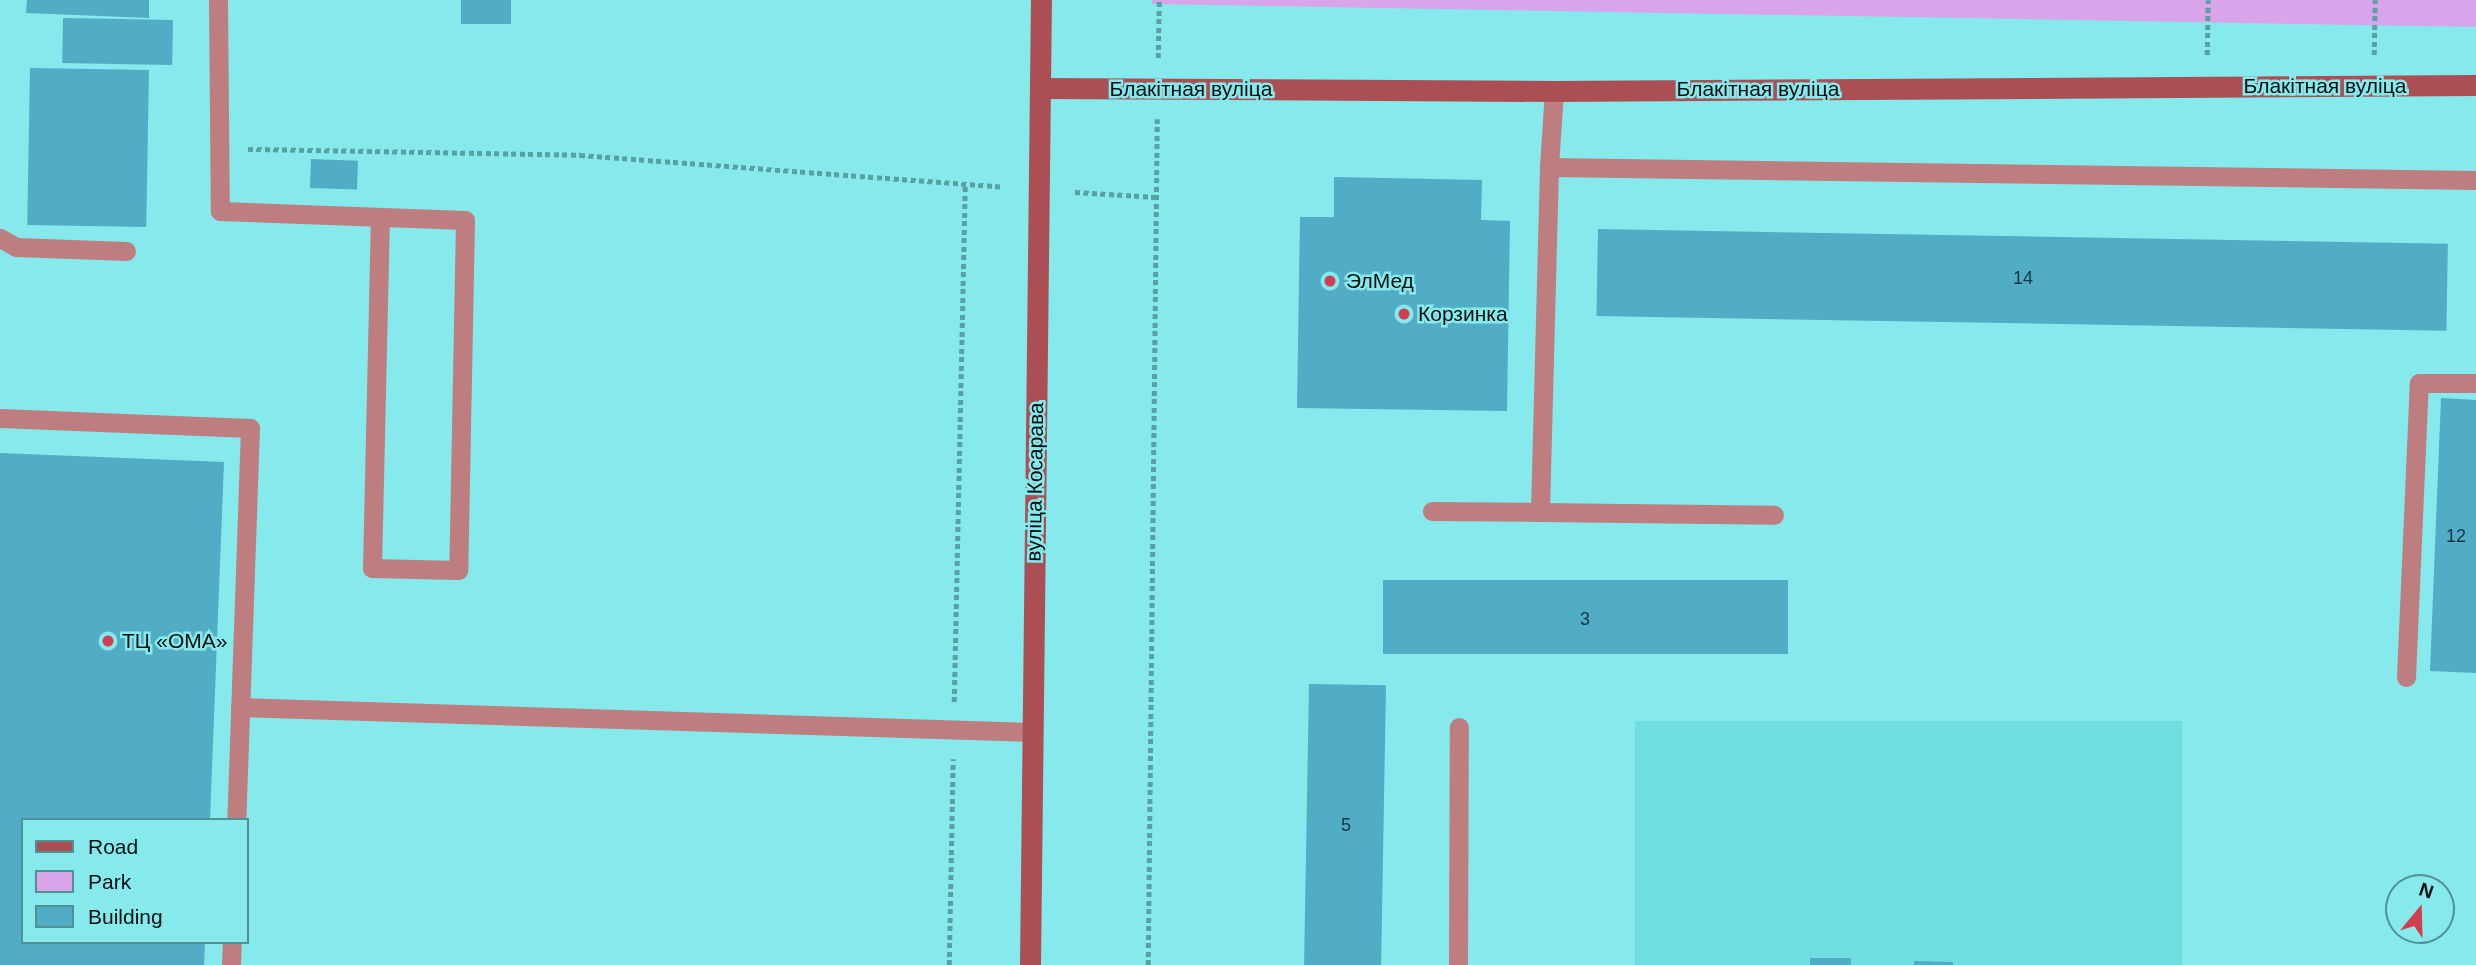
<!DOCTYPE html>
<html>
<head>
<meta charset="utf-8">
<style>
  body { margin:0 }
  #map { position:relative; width:2476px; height:965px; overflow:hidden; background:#86e9ec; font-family:Helvetica,sans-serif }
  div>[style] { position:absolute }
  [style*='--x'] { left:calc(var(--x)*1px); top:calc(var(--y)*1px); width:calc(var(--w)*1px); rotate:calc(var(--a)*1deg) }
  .built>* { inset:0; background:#6fdee1; transform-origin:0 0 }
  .green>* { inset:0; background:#d9a4ea }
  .building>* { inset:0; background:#51acc5; transform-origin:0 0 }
  .path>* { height:4.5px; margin-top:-2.25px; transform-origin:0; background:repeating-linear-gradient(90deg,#59a0a3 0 5px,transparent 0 8.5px) }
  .lane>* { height:19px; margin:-9.5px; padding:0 9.5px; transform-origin:9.5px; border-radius:9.5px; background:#be7d7f }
  .secondary>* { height:21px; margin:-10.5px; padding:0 10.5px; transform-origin:10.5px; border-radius:10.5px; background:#ac4f55 }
  .dots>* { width:19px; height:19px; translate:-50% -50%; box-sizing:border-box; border:4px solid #86e9ec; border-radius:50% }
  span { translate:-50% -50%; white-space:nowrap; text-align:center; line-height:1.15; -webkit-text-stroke:5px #86e9ec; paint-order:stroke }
  .number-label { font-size:18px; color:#14363d }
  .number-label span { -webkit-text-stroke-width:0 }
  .street-label { font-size:21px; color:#000f10 }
  .poi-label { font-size:21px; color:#000f10 }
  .left { translate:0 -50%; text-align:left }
  .legend { position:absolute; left:21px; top:818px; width:228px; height:126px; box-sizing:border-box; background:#86e9ec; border:2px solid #509294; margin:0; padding:9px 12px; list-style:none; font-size:21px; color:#000f10 }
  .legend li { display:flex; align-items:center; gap:14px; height:35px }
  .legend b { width:35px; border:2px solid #509294 }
  .north { position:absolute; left:2385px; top:874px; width:70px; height:70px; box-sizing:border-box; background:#86e9ec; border:2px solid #509294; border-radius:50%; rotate:19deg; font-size:19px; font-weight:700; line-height:28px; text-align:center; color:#000f10 }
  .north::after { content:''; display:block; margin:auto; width:24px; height:32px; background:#cf3f50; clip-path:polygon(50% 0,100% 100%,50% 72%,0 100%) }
</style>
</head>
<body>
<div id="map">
  <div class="built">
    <div style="left:1635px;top:721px;width:547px;height:244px"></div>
  </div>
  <div class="green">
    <div style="clip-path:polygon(1152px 0,2476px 0,2476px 27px,1152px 4px)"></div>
  </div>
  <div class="building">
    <div style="clip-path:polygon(27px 0,149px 0,149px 18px,26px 13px)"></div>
    <div style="left:461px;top:0;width:50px;height:24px"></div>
    <div style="left:63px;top:18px;width:110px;height:45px;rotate:1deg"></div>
    <div style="left:30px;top:68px;width:119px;height:157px;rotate:1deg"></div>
    <div style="left:311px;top:159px;width:47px;height:29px;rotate:2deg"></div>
    <div style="clip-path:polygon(1334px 177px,1482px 180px,1481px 220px,1510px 221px,1507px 411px,1297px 408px,1300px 217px,1334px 217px)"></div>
    <div style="left:1598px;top:229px;width:850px;height:87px;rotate:1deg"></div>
    <div style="clip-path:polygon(2441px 398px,2476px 400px,2476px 673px,2430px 671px)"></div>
    <div style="clip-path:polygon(0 453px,224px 462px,210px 820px,23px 820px,23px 942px,205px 942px,204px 965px,0 965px)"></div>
    <div style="left:1383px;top:580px;width:405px;height:74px"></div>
    <div style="left:1309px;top:684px;width:77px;height:281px;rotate:1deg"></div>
    <div style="left:1810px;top:958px;width:41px;height:7px"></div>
    <div style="clip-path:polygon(1914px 961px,1953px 962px,1953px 965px,1914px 965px)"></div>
  </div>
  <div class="path">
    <div style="--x:2207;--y:55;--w:55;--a:-89"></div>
    <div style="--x:2374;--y:55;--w:55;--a:-89"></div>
    <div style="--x:1158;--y:58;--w:58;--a:-89"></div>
    <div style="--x:248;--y:149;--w:332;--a:1"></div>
    <div style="--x:580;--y:155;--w:425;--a:4.3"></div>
    <div style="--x:1075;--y:192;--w:81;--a:3.5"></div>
    <div style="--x:954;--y:702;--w:517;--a:-88.78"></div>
    <div style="--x:949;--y:965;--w:206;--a:-88.9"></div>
    <div style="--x:1148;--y:965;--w:846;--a:-89.39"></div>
  </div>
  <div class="lane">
    <div style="--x:218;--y:0;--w:211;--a:89.5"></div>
    <div style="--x:220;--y:211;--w:245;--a:2.1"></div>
    <div style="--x:465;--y:220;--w:350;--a:91.1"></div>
    <div style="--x:458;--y:570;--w:86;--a:-178.7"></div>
    <div style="--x:372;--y:568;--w:351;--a:-88.7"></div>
    <div style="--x:1554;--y:91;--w:76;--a:93.8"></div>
    <div style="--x:1549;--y:167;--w:927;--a:0.8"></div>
    <div style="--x:1549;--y:167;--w:345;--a:91.5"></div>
    <div style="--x:1540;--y:512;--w:234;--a:0.7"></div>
    <div style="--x:0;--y:238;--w:18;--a:29"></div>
    <div style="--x:16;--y:247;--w:110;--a:2.1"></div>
    <div style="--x:0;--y:418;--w:250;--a:2.3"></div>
    <div style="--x:250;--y:428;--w:392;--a:92"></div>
    <div style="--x:1432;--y:511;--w:108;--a:0.5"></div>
    <div style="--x:2406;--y:677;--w:294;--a:-87.5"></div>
    <div style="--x:2419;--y:383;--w:57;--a:0"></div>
    <div style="--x:240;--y:707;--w:791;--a:1.81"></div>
    <div style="--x:231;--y:965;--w:23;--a:-88"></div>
    <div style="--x:1458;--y:965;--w:238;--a:-89.8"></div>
  </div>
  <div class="secondary">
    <div style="--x:1041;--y:88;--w:513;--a:0.34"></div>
    <div style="--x:1554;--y:91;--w:922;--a:-0.37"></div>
    <div style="--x:1030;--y:965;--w:965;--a:-89.35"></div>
  </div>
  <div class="dots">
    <div style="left:1330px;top:281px;background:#cf3f50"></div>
    <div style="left:1404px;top:314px;background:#cf3f50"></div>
    <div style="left:108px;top:641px;background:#cf3f50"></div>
  </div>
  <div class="number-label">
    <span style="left:2023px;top:278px">14</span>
    <span style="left:2456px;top:536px">12</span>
    <span style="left:1585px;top:619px">3</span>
    <span style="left:1346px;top:825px">5</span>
  </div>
  <div class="street-label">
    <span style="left:2325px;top:86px">Блакітная вуліца</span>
    <span style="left:1191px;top:89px">Блакітная вуліца</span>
    <span style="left:1758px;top:89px">Блакітная вуліца</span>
    <span style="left:1035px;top:482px;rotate:-89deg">вуліца Косарава</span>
  </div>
  <div class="poi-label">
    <span class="left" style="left:1346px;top:281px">ЭлМед</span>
    <span class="left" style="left:1418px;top:314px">Корзинка</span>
    <span class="left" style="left:122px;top:641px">ТЦ «ОМА»</span>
  </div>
  <ul class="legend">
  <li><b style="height:9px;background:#ac4f55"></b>Road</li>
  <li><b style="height:19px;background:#d9a4ea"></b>Park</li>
  <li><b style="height:19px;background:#51acc5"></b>Building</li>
  </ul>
  <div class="north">N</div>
</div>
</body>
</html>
